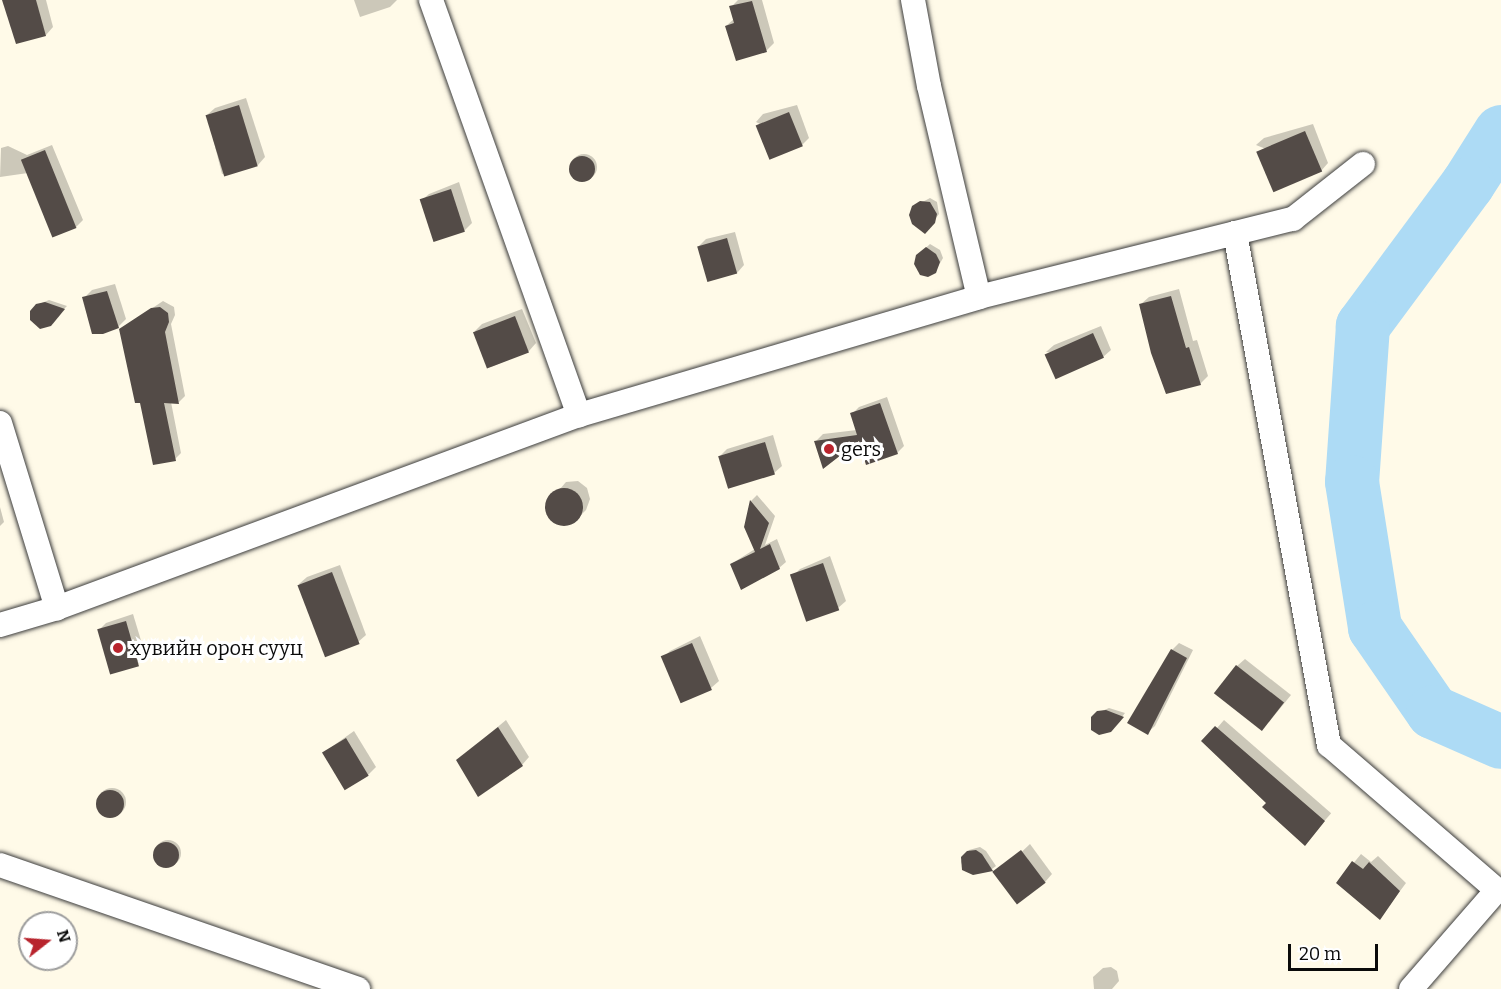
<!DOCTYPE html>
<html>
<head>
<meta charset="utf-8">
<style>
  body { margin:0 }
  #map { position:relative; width:1501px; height:989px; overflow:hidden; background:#fffae8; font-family:Bitter,serif }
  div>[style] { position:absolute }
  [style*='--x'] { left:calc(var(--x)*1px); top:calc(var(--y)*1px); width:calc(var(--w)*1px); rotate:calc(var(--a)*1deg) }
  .shadow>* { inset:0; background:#0003; transform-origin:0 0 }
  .round { border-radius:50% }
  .river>* { height:54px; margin:-27px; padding:0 27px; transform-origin:27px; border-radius:27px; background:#addbf5 }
  .building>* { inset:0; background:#534b47; transform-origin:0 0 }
  .roads { filter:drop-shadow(0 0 2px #3d3d3d) drop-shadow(0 0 2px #3d3d3d) }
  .minor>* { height:24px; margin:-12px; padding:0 12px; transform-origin:12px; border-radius:12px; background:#fff }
  .dots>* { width:16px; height:16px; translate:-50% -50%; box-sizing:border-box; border:3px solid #fff; border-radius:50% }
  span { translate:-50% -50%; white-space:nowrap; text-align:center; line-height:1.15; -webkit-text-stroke:6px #fff; paint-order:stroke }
  .poi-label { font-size:20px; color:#0a0a0a }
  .left { translate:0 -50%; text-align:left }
  .north { position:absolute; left:18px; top:911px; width:60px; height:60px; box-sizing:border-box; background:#fff; border:2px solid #9d9d9d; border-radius:50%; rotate:73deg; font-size:16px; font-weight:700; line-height:24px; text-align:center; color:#0a0a0a }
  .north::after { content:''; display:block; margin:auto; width:21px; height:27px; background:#b8242d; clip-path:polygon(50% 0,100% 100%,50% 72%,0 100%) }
  .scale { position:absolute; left:1288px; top:944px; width:90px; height:27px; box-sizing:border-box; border:3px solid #0a0a0a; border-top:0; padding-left:8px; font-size:18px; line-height:21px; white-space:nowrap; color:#0a0a0a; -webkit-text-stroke:4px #fff; paint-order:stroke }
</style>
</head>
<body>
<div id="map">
  <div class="shadow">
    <div style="clip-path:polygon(4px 0,46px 0,53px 27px,46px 35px)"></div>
    <div style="clip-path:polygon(354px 0,397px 0,390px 7px,360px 17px)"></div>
    <div style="clip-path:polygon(738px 0,762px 0,774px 43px,767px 50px,737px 59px,726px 26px,734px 19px,731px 7px)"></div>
    <div style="clip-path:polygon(246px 98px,265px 157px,258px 165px,222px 174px,207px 115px,215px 108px)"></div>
    <div style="clip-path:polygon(797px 105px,809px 138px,802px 145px,756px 122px,763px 114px)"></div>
    <div style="clip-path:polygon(1313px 124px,1328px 163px,1321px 171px,1256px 145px,1264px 138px)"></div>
    <div style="clip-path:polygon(52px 145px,83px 220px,76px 227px,28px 173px,0 177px,1px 148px,8px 146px,27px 155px)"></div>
    <div class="round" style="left:571px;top:154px;width:26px;height:26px"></div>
    <div style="clip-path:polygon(459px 182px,472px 223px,464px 231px,421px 201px,429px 194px)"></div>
    <div style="clip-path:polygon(930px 198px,937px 202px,939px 214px,928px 228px,913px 207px)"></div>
    <div style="clip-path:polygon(735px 232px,744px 265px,737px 273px,708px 279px,699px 246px,706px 239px)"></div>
    <div style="clip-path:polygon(930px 244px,940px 250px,943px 258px,935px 272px,917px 256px)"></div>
    <div style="clip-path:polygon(115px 284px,126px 319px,118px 327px,84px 298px,92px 290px)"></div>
    <div style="clip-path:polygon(1179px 289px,1193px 341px,1197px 340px,1208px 376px,1200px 384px,1141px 304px,1149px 297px)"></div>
    <div style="clip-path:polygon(49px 300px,67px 306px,47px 326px,37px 305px)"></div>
    <div style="clip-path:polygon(163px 301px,174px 307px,175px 315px,171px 324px,185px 396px,179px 402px,171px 402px,181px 453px,175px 459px,121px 329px)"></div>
    <div style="clip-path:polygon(522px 309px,536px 343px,529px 351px,491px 367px,475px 331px,482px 324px)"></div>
    <div style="clip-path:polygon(1101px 326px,1111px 350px,1103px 357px,1046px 352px,1054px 345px)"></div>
    <div style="clip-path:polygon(887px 397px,904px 446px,897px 453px,860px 439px,816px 441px,823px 434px,857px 430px,852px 414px,859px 407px)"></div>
    <div style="clip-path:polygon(773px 435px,782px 466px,774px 473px,719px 457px,727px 449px)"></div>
    <div style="clip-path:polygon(578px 481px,587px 488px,590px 499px,586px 510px,578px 518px,562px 524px,552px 519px,547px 504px,566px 482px)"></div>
    <div style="clip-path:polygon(757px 495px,775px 516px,765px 545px,777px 539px,786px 562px,779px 568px,731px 564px,755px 549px,745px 527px,751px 501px)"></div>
    <div style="clip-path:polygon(0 507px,4px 522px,0 526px)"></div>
    <div style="clip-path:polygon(830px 556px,846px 601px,838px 608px,792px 577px,800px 569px)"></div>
    <div style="clip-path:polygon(340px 565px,366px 635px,358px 642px,299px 584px,307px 577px)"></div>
    <div style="clip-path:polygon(133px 614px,146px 657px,138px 664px,98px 631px,106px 623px)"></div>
    <div style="clip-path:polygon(700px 636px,719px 681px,711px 688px,663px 658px,670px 651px)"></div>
    <div style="clip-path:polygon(1179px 643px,1193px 650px,1155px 726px,1147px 733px,1172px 650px)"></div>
    <div style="clip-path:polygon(1245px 659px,1291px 695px,1269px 722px,1237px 666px)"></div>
    <div style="clip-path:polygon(1109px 708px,1125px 713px,1114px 727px,1096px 732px,1091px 721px,1095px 714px)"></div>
    <div style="clip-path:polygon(506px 720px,529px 757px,522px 765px,464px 755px)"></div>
    <div style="left:1224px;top:720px;width:142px;height:30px;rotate:41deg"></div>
    <div style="clip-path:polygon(354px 731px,376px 767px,368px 775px,344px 787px,323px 753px)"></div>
    <div class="round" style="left:98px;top:788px;width:28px;height:28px"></div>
    <div class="round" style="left:155px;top:840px;width:26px;height:26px"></div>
    <div style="clip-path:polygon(1030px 844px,1052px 874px,1045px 882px,997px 875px)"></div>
    <div style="clip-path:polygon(980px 847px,986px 851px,996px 866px,992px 869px,969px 873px,963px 869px,961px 861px,969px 850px)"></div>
    <div style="clip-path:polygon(1361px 854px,1371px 862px,1378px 856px,1406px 883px,1380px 918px,1338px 882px)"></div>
    <div style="clip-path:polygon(1111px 967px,1117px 971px,1119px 981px,1112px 989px,1094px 989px,1093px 977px,1103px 968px)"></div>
  </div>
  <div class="river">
    <div style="--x:1501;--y:132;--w:62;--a:122.4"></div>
    <div style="--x:1468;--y:184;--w:177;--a:126.5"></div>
    <div style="--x:1363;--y:326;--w:156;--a:94"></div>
    <div style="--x:1352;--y:482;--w:148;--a:81"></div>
    <div style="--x:1375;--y:628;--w:102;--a:55.4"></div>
    <div style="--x:1433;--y:712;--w:74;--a:23.8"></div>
  </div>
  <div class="building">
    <div style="clip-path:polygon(2px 0,36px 0,46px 36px,16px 44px)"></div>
    <div style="clip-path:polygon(752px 1px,767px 52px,736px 61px,725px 26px,734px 23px,729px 6px)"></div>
    <div style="left:239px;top:105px;width:64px;height:35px;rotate:73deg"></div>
    <div style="left:789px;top:112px;width:37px;height:36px;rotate:68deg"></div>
    <div style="left:1305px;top:131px;width:44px;height:53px;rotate:67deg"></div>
    <div style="left:45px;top:150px;width:84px;height:26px;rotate:68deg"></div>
    <div class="round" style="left:569px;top:156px;width:26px;height:26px"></div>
    <div style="left:451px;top:189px;width:45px;height:33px;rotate:72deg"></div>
    <div style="clip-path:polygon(920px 201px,930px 202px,937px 214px,935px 223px,925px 234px,912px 224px,909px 215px,912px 206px)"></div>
    <div style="left:727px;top:238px;width:37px;height:31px;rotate:74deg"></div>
    <div style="clip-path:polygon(926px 247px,936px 254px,940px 262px,936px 273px,928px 277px,920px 275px,914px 264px,916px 255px)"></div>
    <div style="clip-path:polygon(107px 291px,119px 328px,103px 334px,92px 334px,82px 297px)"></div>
    <div style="clip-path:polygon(1171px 296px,1186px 348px,1189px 347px,1201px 385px,1166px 394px,1151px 353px,1139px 304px)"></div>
    <div style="clip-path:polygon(45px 302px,65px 309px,51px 326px,40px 329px,30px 320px,30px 311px,36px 304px)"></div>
    <div style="clip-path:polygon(160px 307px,168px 313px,169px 322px,165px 332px,179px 404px,164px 403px,176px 461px,153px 465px,140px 403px,135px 403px,119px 329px,151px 308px)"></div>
    <div style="left:515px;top:316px;width:39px;height:45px;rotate:69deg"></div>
    <div style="left:1093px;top:333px;width:27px;height:53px;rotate:66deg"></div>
    <div style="clip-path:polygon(880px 403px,898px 454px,866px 465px,859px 441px,823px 469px,814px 441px,857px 435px,850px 413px)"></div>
    <div style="left:765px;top:442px;width:34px;height:49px;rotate:73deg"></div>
    <div class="round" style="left:545px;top:488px;width:38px;height:38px"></div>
    <div style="clip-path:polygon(750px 500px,769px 523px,760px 549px,770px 544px,780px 569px,741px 590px,730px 564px,755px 552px,744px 527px)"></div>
    <div style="left:823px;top:563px;width:50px;height:35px;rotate:71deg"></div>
    <div style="left:332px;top:572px;width:77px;height:37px;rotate:69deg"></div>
    <div style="left:126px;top:621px;width:47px;height:30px;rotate:74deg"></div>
    <div style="left:692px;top:643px;width:51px;height:34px;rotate:67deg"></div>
    <div style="clip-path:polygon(1171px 649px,1187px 658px,1148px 735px,1127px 723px)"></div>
    <div style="left:1236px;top:665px;width:61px;height:36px;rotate:38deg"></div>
    <div style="clip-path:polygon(1106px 710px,1124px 717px,1111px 732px,1099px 735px,1091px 730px,1091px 717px,1097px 711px)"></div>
    <div style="clip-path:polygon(1215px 726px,1325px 821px,1305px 846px,1262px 807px,1266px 803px,1201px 741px)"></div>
    <div style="clip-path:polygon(498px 727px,523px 766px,478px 797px,456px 760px)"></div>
    <div style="left:346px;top:738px;width:44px;height:28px;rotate:59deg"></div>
    <div class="round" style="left:96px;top:790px;width:28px;height:28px"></div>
    <div class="round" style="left:153px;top:842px;width:26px;height:26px"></div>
    <div style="clip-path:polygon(976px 850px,982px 854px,993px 871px,973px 875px,962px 870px,961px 857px,967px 851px)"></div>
    <div style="left:1021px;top:850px;width:41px;height:36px;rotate:53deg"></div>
    <div style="clip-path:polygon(1352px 861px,1363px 869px,1369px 862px,1400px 891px,1380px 920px,1336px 883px)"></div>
  </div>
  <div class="roads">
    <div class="minor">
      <div style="--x:431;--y:0;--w:441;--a:70.4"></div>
      <div style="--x:913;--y:0;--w:87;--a:79.5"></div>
      <div style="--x:929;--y:86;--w:217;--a:76.7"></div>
      <div style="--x:1235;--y:233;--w:521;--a:79.6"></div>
      <div style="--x:1329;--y:745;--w:222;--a:40.8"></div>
      <div style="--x:1497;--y:890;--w:131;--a:131"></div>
      <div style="--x:0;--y:423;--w:194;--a:72.9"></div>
      <div style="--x:0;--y:625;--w:59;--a:-16.6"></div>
      <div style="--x:57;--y:608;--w:557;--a:-20.29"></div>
      <div style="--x:579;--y:415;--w:417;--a:-16.4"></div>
      <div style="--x:979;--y:297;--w:324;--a:-14"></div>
      <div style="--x:1293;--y:219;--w:89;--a:-38.2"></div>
      <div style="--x:0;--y:865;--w:379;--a:19.1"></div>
    </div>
  </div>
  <div class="dots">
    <div style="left:829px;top:449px;background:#b8242d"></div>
    <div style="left:118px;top:648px;background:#b8242d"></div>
  </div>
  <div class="poi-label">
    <span class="left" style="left:841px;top:449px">gers</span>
    <span class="left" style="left:130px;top:648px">хувийн орон сууц</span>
  </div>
  <div class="north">N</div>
  <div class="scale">20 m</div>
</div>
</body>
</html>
